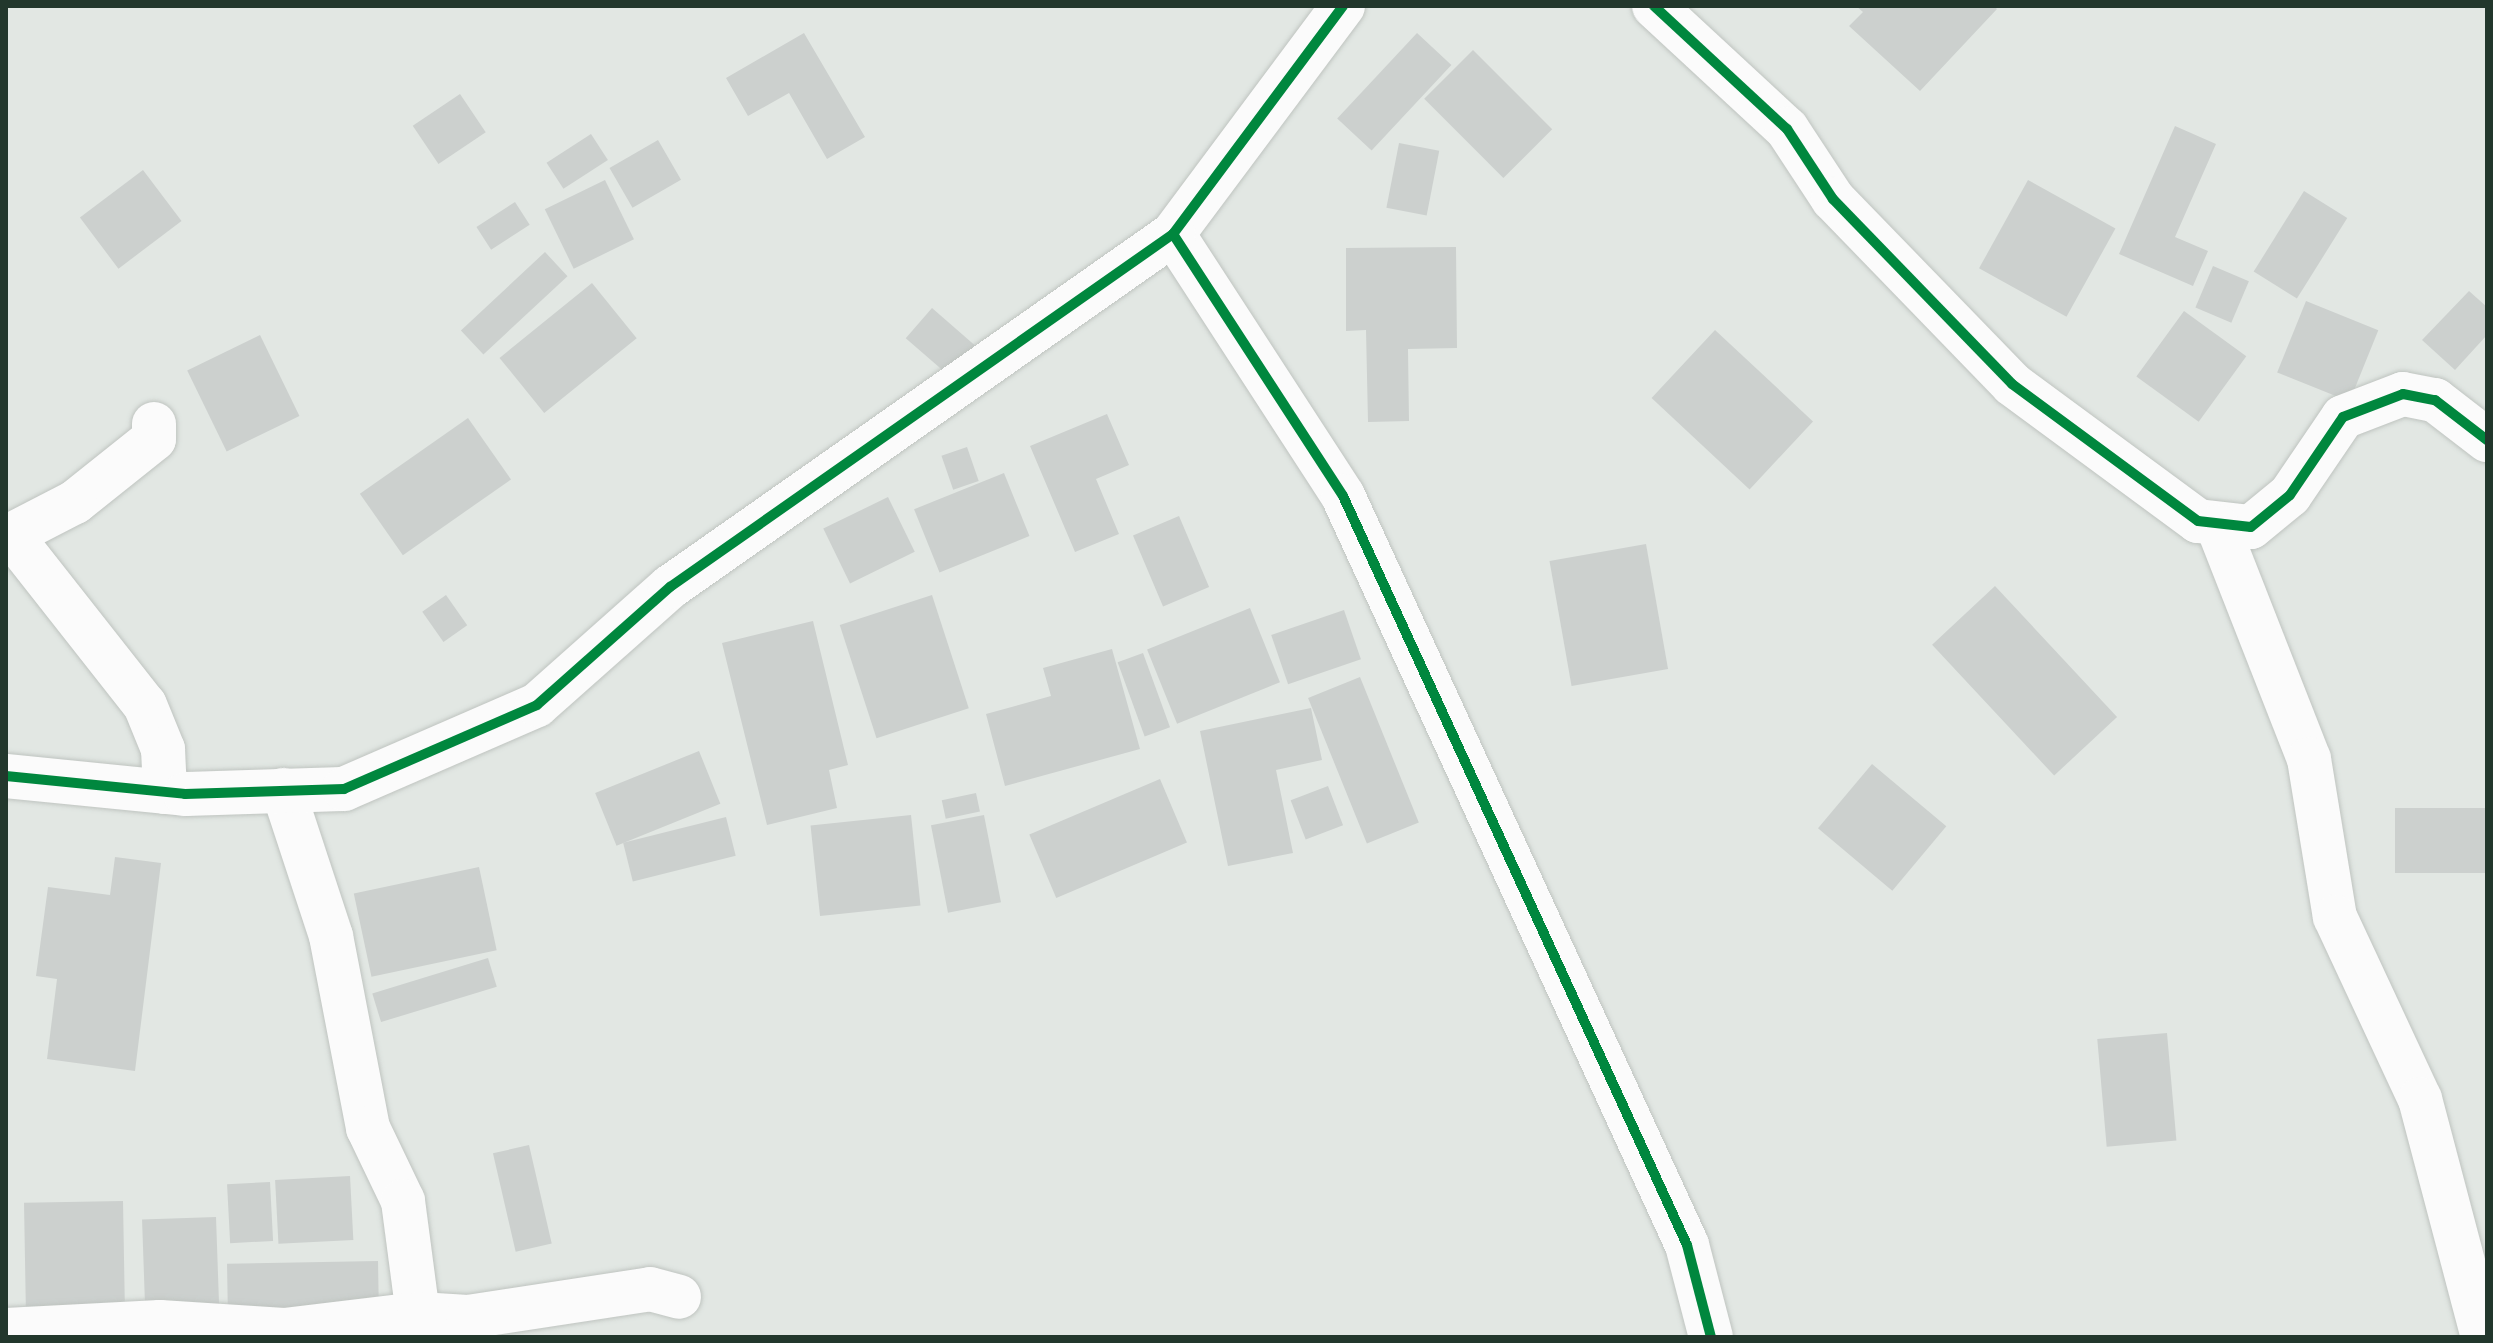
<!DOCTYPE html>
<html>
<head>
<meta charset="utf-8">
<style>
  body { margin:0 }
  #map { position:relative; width:2493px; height:1343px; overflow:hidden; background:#e2e7e3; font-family:Figtree,sans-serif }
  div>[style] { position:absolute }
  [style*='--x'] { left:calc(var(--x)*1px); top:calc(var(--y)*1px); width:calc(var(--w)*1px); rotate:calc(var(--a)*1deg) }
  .building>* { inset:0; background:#ccd0ce; transform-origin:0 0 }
  .roads { filter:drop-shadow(0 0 2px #bfc4c0) drop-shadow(0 0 2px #bfc4c0) }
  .street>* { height:44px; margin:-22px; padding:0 22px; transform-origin:22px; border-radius:22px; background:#fbfbfb }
  .secondary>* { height:44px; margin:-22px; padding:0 22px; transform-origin:22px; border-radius:22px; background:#fbfbfb }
  .cycleway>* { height:10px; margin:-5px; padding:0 5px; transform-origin:5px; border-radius:5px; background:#00873e }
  span { translate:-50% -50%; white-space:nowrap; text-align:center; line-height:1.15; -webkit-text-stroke:6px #eff6f1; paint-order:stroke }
  .frame { position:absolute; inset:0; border:8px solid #22372c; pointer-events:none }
</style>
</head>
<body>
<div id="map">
  <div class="building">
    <div style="clip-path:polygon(1856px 6px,1994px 6px,1997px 9px,1920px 91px,1849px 26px,1863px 12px)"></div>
    <div style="clip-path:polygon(804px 33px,865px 137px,827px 159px,789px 93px,748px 116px,726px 78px)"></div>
    <div style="left:1417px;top:33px;width:47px;height:117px;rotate:43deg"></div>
    <div style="left:1473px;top:50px;width:112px;height:69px;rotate:45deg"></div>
    <div style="left:460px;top:94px;width:46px;height:57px;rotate:56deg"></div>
    <div style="clip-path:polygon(2175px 126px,2216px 144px,2175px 237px,2208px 251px,2193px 286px,2119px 254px)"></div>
    <div style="left:591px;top:134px;width:31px;height:53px;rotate:57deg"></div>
    <div style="left:658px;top:140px;width:46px;height:56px;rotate:60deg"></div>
    <div style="left:1399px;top:143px;width:41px;height:66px;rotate:11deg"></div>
    <div style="left:143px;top:170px;width:64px;height:79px;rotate:53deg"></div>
    <div style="left:605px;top:180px;width:66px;height:67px;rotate:64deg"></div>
    <div style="left:2028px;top:180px;width:100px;height:101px;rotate:29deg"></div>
    <div style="left:2304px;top:191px;width:51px;height:95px;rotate:32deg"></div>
    <div style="left:515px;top:202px;width:27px;height:46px;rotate:57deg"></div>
    <div style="clip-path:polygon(1456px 247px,1457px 348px,1408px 349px,1409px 421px,1368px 422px,1366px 330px,1346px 331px,1346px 248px)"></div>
    <div style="left:545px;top:252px;width:33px;height:115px;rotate:47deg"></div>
    <div style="left:2213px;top:266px;width:39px;height:45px;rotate:23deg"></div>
    <div style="left:592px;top:283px;width:71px;height:119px;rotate:51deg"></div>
    <div style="clip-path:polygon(2469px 291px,2487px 307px,2487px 335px,2455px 370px,2422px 340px)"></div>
    <div style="left:2306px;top:301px;width:78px;height:77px;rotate:22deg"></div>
    <div style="left:932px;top:308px;width:57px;height:40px;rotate:41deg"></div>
    <div style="left:2184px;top:311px;width:77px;height:81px;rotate:36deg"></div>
    <div style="left:1715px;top:330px;width:134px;height:93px;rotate:43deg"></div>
    <div style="left:260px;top:335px;width:90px;height:81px;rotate:64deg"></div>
    <div style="clip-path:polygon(1107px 414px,1129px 465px,1096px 479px,1119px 534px,1075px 552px,1030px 446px)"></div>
    <div style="left:468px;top:418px;width:75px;height:132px;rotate:55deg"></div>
    <div style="left:967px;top:447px;width:36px;height:27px;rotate:71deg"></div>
    <div style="left:1004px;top:473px;width:68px;height:97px;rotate:68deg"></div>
    <div style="left:888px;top:497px;width:61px;height:72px;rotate:64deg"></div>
    <div style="left:1179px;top:516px;width:77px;height:50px;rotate:67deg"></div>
    <div style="left:1646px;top:544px;width:127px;height:98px;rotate:80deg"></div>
    <div style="left:1995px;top:586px;width:179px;height:86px;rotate:47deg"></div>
    <div style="left:446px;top:595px;width:37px;height:29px;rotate:55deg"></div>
    <div style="left:932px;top:595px;width:119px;height:97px;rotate:72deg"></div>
    <div style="left:1250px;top:608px;width:80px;height:111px;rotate:68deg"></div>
    <div style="left:1344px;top:610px;width:52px;height:77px;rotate:71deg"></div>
    <div style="clip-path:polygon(813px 621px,848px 765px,829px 770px,837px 808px,767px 825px,722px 643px)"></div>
    <div style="clip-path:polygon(1112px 649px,1140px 749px,1005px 786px,986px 714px,1051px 696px,1043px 668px)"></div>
    <div style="left:1143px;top:653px;width:79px;height:27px;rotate:70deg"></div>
    <div style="left:1360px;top:677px;width:157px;height:56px;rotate:68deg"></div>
    <div style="clip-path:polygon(1311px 708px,1322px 760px,1276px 770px,1293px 853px,1228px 866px,1200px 731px)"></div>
    <div style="left:699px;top:751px;width:57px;height:112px;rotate:68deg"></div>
    <div style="left:1872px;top:764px;width:97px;height:84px;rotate:40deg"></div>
    <div style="left:1160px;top:779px;width:69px;height:142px;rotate:67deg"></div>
    <div style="left:1328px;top:786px;width:42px;height:40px;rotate:69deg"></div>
    <div style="left:976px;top:793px;width:19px;height:35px;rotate:78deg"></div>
    <div style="left:2487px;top:808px;width:65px;height:92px;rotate:90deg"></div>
    <div style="left:911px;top:815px;width:91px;height:101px;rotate:84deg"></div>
    <div style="left:984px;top:815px;width:89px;height:54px;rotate:79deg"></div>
    <div style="left:726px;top:817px;width:40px;height:106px;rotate:76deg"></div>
    <div style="clip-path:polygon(115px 857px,161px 863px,135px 1071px,47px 1059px,57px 979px,36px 976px,48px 887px,110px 895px)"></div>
    <div style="left:479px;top:867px;width:85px;height:128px;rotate:78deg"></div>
    <div style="left:488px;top:958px;width:30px;height:121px;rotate:73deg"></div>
    <div style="left:2167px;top:1033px;width:108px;height:70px;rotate:85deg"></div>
    <div style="left:529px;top:1145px;width:101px;height:37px;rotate:77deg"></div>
    <div style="left:350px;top:1176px;width:64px;height:75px;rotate:87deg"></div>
    <div style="left:270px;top:1182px;width:59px;height:43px;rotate:87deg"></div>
    <div style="left:123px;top:1201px;width:104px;height:99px;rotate:89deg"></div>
    <div style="left:216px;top:1217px;width:103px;height:74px;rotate:88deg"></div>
    <div style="left:378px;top:1261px;width:76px;height:151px;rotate:89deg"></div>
  </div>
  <div class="roads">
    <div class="street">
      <div style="--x:1654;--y:6;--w:181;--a:42.8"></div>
      <div style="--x:1787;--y:129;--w:84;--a:56.7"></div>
      <div style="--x:1833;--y:199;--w:257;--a:45.9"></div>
      <div style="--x:2012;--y:384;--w:231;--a:36.4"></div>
      <div style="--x:2198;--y:521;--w:53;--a:6.5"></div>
      <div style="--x:2251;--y:527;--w:50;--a:-39.4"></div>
      <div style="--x:2290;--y:495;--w:94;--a:-55.8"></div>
      <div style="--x:2343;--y:417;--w:64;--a:-21"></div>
      <div style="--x:2403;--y:394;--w:33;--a:11"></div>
      <div style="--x:2435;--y:400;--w:66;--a:37.6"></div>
      <div style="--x:154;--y:424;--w:15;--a:90"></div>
      <div style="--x:154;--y:439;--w:101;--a:141.4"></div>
      <div style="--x:75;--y:502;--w:72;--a:152.7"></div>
      <div style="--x:11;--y:535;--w:216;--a:51.8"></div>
      <div style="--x:145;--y:705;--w:48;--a:67.8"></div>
      <div style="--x:163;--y:749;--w:43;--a:87.3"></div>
      <div style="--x:2218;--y:527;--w:249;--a:68.6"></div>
      <div style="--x:2309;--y:759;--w:160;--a:80.7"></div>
      <div style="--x:2335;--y:917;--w:201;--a:65"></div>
      <div style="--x:2420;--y:1099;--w:246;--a:75.2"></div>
      <div style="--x:283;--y:790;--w:154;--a:71.8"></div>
      <div style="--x:331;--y:936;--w:196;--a:79.1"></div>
      <div style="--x:368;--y:1128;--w:81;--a:64.4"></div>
      <div style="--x:403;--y:1201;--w:137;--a:82.5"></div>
      <div style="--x:6;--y:1330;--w:154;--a:-3"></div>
      <div style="--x:160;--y:1322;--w:124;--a:3.7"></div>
      <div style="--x:284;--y:1330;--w:136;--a:-6.8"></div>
      <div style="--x:419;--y:1314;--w:49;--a:3.5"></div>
      <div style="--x:468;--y:1317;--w:184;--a:-8.7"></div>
      <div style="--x:650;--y:1289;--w:30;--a:15"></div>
    </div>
    <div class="secondary">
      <div style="--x:1343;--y:6;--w:284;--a:126.7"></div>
      <div style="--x:1173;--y:234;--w:312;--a:57"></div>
      <div style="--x:1343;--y:496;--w:824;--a:65.33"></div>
      <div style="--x:1687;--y:1245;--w:95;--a:75.4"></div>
      <div style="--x:6;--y:776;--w:180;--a:5.7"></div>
      <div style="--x:185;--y:794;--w:159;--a:-1.8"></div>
      <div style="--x:344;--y:789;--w:210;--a:-23.5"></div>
      <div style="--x:537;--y:705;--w:178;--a:-41.6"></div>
      <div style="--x:670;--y:587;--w:615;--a:-35.06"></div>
    </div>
  </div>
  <div class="cycleway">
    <div style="--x:1343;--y:6;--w:284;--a:126.7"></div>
    <div style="--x:1173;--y:234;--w:312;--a:57"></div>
    <div style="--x:1343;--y:496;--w:824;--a:65.33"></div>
    <div style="--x:1687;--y:1245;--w:95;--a:75.4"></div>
    <div style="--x:1654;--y:6;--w:181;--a:42.8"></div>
    <div style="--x:1787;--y:129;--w:84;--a:56.7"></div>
    <div style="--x:1833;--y:199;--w:257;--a:45.9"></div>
    <div style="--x:2012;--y:384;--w:231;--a:36.4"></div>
    <div style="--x:2198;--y:521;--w:53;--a:6.5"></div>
    <div style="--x:2251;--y:527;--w:50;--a:-39.4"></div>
    <div style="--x:2290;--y:495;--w:94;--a:-55.8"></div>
    <div style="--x:2343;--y:417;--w:64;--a:-21"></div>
    <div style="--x:2403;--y:394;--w:33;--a:11"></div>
    <div style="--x:2435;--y:400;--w:66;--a:37.6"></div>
    <div style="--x:6;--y:776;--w:180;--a:5.7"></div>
    <div style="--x:185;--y:794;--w:159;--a:-1.8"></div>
    <div style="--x:344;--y:789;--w:210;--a:-23.5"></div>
    <div style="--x:537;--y:705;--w:178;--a:-41.6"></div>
    <div style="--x:670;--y:587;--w:615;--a:-35.06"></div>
  </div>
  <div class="frame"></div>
</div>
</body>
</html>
